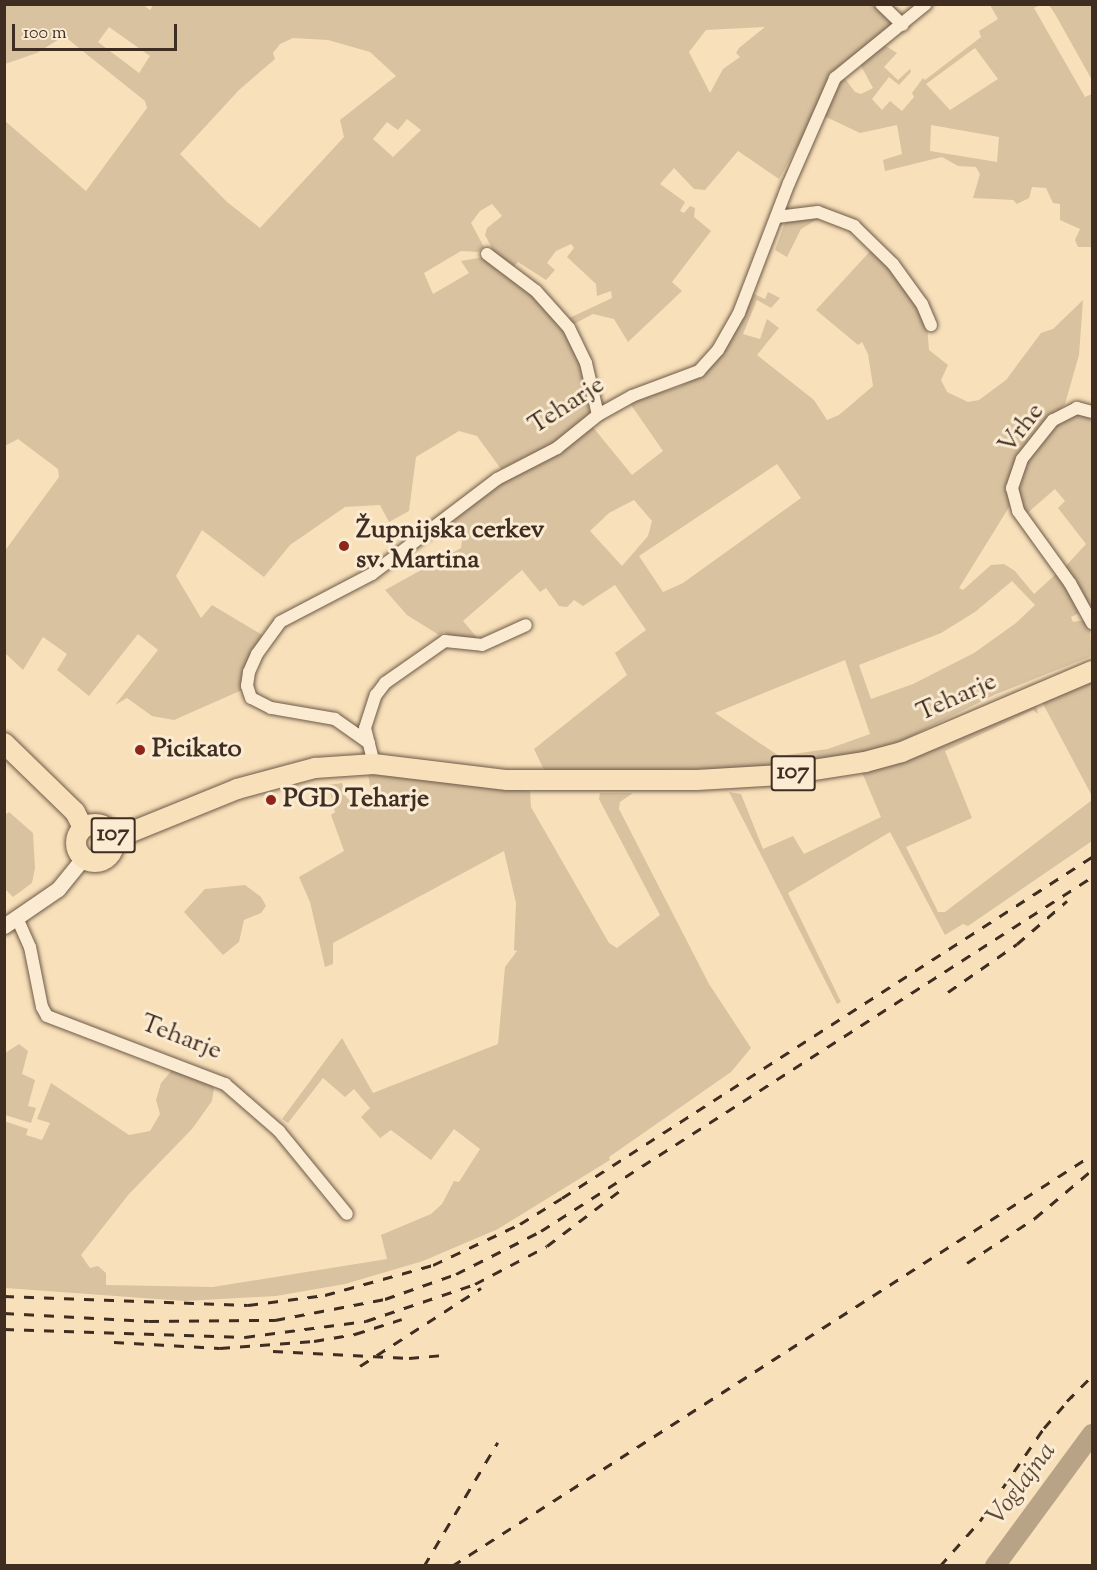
<!DOCTYPE html>
<html>
<head>
<meta charset="utf-8">
<style>
  body { margin:0 }
  #map { position:relative; width:1097px; height:1570px; overflow:hidden; background:#f8e0ba; font-family:"Sorts Mill Goudy",serif }
  div>[style] { position:absolute }
  [style*='--x'] { left:calc(var(--x)*1px); top:calc(var(--y)*1px); width:calc(var(--w)*1px); rotate:calc(var(--a)*1deg) }
  .green>* { inset:0; background:#d9c2a0 }
  .river>* { height:20px; margin:-10px; padding:0 10px; transform-origin:10px; border-radius:10px; background:#b9a386 }
  .roads { filter:drop-shadow(0 0 2px #6d5a48) drop-shadow(0 0 2px #6d5a48) }
  .minor>* { height:12px; margin:-6px; padding:0 6px; transform-origin:6px; border-radius:6px; background:#faebd2 }
  .tertiary>* { height:15px; margin:-7.5px; padding:0 7.5px; transform-origin:7.5px; border-radius:7.5px; background:#faebd2 }
  .primary>* { height:20px; margin:-10px; padding:0 10px; transform-origin:10px; border-radius:10px; background:#f8e0ba }
  .primary>.ring { margin:-10px; padding:0; box-sizing:content-box; background:none; border:20px solid #f8e0ba; border-radius:50% }
  .rail>* { height:3px; margin-top:-1.5px; transform-origin:0; background:repeating-linear-gradient(90deg,#3f2d22 0 10px,transparent 0 20px) }
  .dots>* { width:16px; height:16px; translate:-50% -50%; box-sizing:border-box; border:3px solid #faebd2; border-radius:50% }
  span { translate:-50% -50%; white-space:nowrap; text-align:center; line-height:1.15; -webkit-text-stroke:6px #faebd2; paint-order:stroke }
  .shield-label span { padding:2px 4px; background:#faebd2; border:2px solid; border-radius:4px; -webkit-text-stroke-width:0 }
  .shield-label { font-size:24px; color:#3f2d22; font-weight:700 }
  .street-label { font-size:26px; color:#3f2d22 }
  .poi-label { font-size:26px; color:#3f2d22; font-weight:700 }
  .left { translate:0 -50%; text-align:left }
  .water-label { font-size:27px; color:#5e4a3b; font-style:italic }
  .frame { position:absolute; inset:0; border:6px solid #3f2d22; pointer-events:none }
  .scale { position:absolute; left:12px; top:24px; width:165px; height:27px; box-sizing:border-box; border:3px solid #3f2d22; border-top:0; padding-left:8px; font-size:18px; line-height:21px; white-space:nowrap; color:#3f2d22; -webkit-text-stroke:4px #faebd2; paint-order:stroke }
</style>
</head>
<body>
<div id="map">
  <div class="green">
    <div style="clip-path:polygon(evenodd,142px 4px,150px 10px,154px 4px,874px 4px,893px 25px,842px 66px,779px 179px,738px 151px,705px 190px,694px 189px,674px 168px,660px 184px,685px 202px,680px 211px,684px 213px,690px 206px,695px 208px,694px 217px,711px 231px,672px 282px,682px 291px,628px 342px,614px 319px,593px 314px,572px 325px,567px 319px,612px 298px,611px 291px,597px 296px,596px 284px,567px 257px,574px 248px,571px 244px,556px 251px,547px 263px,555px 270px,546px 280px,518px 262px,510px 271px,497px 258px,485px 235px,487px 228px,502px 216px,492px 204px,480px 211px,471px 223px,484px 247px,478px 252px,461px 251px,424px 273px,433px 294px,469px 273px,461px 261px,484px 257px,534px 295px,563px 324px,579px 355px,590px 413px,557px 441px,501px 469px,477px 436px,459px 431px,416px 457px,409px 511px,389px 522px,380px 505px,345px 507px,290px 545px,264px 577px,202px 530px,176px 576px,201px 618px,212px 605px,264px 636px,242px 690px,174px 720px,152px 716px,127px 698px,115px 705px,158px 650px,138px 634px,89px 696px,57px 670px,67px 654px,43px 637px,23px 670px,5px 653px,4px 552px,59px 477px,58px 469px,18px 439px,5px 446px,5px 121px,86px 191px,147px 108px,145px 101px,64px 36px,37px 53px,5px 64px,5px 5px,142px 4px,109px 27px,150px 56px,139px 73px,98px 42px,109px 27px,142px 4px,765px 27px,739px 48px,736px 53px,740px 57px,723px 69px,710px 93px,689px 52px,706px 30px,765px 27px,142px 4px,293px 38px,328px 40px,370px 52px,396px 76px,340px 120px,344px 137px,260px 228px,227px 202px,180px 154px,239px 90px,275px 59px,273px 53px,280px 44px,293px 38px,142px 4px,407px 119px,421px 130px,393px 157px,373px 139px,387px 122px,398px 130px,407px 119px)"></div>
    <div style="clip-path:polygon(evenodd,990px 5px,1040px 5px,1034px 8px,1085px 97px,1092px 94px,1092px 247px,1078px 247px,1075px 240px,1080px 229px,1060px 220px,1060px 204px,1053px 203px,1046px 188px,1032px 187px,1029px 198px,1017px 204px,1013px 200px,973px 198px,980px 174px,976px 167px,958px 166px,942px 157px,885px 171px,883px 160px,902px 154px,897px 125px,860px 133px,824px 116px,843px 76px,855px 92px,861px 94px,873px 88px,860px 64px,884px 45px,897px 53px,884px 67px,898px 80px,910px 69px,911px 72px,899px 85px,889px 77px,872px 99px,882px 110px,890px 101px,902px 111px,914px 97px,912px 93px,923px 78px,925px 80px,981px 37px,979px 31px,998px 19px,990px 5px,975px 48px,998px 79px,950px 110px,926px 84px,975px 48px,990px 5px,931px 125px,999px 137px,997px 162px,930px 151px,931px 125px)"></div>
    <div style="clip-path:polygon(1049px 5px,1092px 5px,1092px 80px,1055px 14px)"></div>
    <div style="clip-path:polygon(821px 217px,801px 229px,787px 257px,775px 250px,786px 220px)"></div>
    <div style="clip-path:polygon(evenodd,874px 247px,910px 293px,927px 325px,929px 350px,948px 365px,941px 380px,947px 392px,968px 402px,979px 400px,1006px 380px,1041px 333px,1053px 329px,1083px 300px,1079px 355px,1065px 404px,1041px 429px,1007px 486px,1011px 504px,959px 588px,963px 590px,991px 565px,1004px 564px,1015px 571px,1034px 594px,1057px 573px,1081px 612px,1071px 617px,1073px 622px,1085px 620px,1090px 631px,1092px 656px,994px 695px,904px 740px,852px 756px,766px 768px,545px 772px,534px 749px,627px 675px,615px 653px,646px 630px,615px 585px,583px 606px,574px 600px,567px 607px,559px 606px,546px 588px,540px 592px,522px 570px,463px 621px,480px 641px,454px 638px,444px 632px,439px 635px,407px 615px,385px 590px,461px 548px,463px 532px,456px 526px,445px 527px,510px 477px,552px 457px,592px 426px,632px 475px,663px 451px,629px 402px,679px 387px,701px 375px,740px 325px,754px 294px,765px 299px,768px 292px,780px 298px,771px 308px,757px 300px,743px 334px,760px 339px,767px 319px,779px 328px,757px 355px,814px 400px,827px 420px,839px 415px,873px 386px,868px 354px,862px 342px,858px 345px,816px 310px,874px 247px,777px 464px,801px 498px,683px 583px,663px 592px,639px 556px,777px 464px,874px 247px,634px 500px,652px 521px,648px 536px,622px 566px,590px 531px,609px 513px,634px 500px,874px 247px,1012px 581px,1035px 605px,1016px 623px,974px 653px,913px 684px,871px 699px,859px 665px,941px 633px,975px 612px,1012px 581px,874px 247px,845px 660px,870px 734px,828px 749px,779px 756px,715px 713px,845px 660px)"></div>
    <div style="clip-path:polygon(1074px 411px,1092px 415px,1092px 615px,1062px 570px,1086px 544px,1058px 508px,1065px 501px,1055px 489px,1024px 516px,1016px 496px,1020px 471px,1053px 424px)"></div>
    <div style="clip-path:polygon(1092px 682px,1092px 796px,1042px 702px)"></div>
    <div style="clip-path:polygon(1036px 705px,1038px 714px,1033px 710px,945px 751px,972px 818px,906px 847px,938px 912px,945px 912px,1092px 800px,1092px 841px,968px 926px,963px 924px,945px 935px,890px 832px,788px 893px,841px 1002px,837px 1004px,729px 792px,741px 794px,763px 849px,793px 836px,804px 854px,881px 817px,861px 770px)"></div>
    <div style="clip-path:polygon(368px 773px,530px 791px,531px 807px,609px 943px,617px 948px,660px 915px,599px 799px,600px 793px,633px 793px,620px 802px,619px 809px,709px 984px,751px 1048px,731px 1072px,609px 1157px,610px 1160px,498px 1229px,423px 1261px,345px 1284px,276px 1296px,185px 1301px,5px 1288px,4px 1121px,28px 1129px,26px 1135px,42px 1140px,50px 1123px,37px 1119px,51px 1083px,129px 1135px,150px 1131px,160px 1114px,156px 1100px,161px 1083px,173px 1069px,206px 1079px,214px 1088px,212px 1101px,192px 1129px,129px 1194px,81px 1255px,90px 1268px,98px 1266px,106px 1273px,106px 1285px,213px 1287px,387px 1259px,381px 1235px,431px 1214px,442px 1204px,454px 1181px,459px 1182px,480px 1149px,454px 1129px,431px 1160px,391px 1130px,380px 1138px,361px 1117px,370px 1108px,354px 1089px,345px 1097px,323px 1078px,288px 1123px,282px 1119px,342px 1038px,373px 1093px,498px 1044px,505px 967px,517px 951px,514px 950px,516px 903px,504px 851px,333px 943px,333px 964px,325px 967px,310px 902px,299px 877px,344px 851px,331px 815px,335px 812px,328px 785px,342px 783px,346px 797px,352px 802px,372px 798px)"></div>
    <div style="clip-path:polygon(9px 812px,33px 833px,35px 868px,32px 883px,13px 897px,4px 888px,5px 815px)"></div>
    <div style="clip-path:polygon(245px 885px,261px 897px,266px 906px,261px 913px,244px 920px,239px 942px,223px 955px,184px 912px,205px 889px)"></div>
    <div style="clip-path:polygon(19px 1044px,28px 1051px,22px 1074px,35px 1080px,28px 1106px,36px 1108px,31px 1123px,5px 1115px,5px 1053px)"></div>
  </div>
  <div class="river">
    <div style="--x:995;--y:1566;--w:164;--a:-53.7"></div>
  </div>
  <div class="roads">
    <div class="minor">
      <div style="--x:881;--y:4;--w:30;--a:44"></div>
      <div style="--x:777;--y:217;--w:41;--a:-7"></div>
      <div style="--x:818;--y:212;--w:39;--a:21"></div>
      <div style="--x:854;--y:226;--w:54;--a:44.3"></div>
      <div style="--x:893;--y:264;--w:49;--a:54.1"></div>
      <div style="--x:922;--y:304;--w:23;--a:67"></div>
      <div style="--x:487;--y:254;--w:61;--a:37.1"></div>
      <div style="--x:536;--y:291;--w:50;--a:48.3"></div>
      <div style="--x:569;--y:328;--w:39;--a:64"></div>
      <div style="--x:586;--y:363;--w:53;--a:77"></div>
      <div style="--x:1092;--y:412;--w:16;--a:-165"></div>
      <div style="--x:1077;--y:408;--w:27;--a:153"></div>
      <div style="--x:1053;--y:420;--w:50;--a:128.5"></div>
      <div style="--x:1022;--y:459;--w:31;--a:109"></div>
      <div style="--x:1012;--y:488;--w:24;--a:75"></div>
      <div style="--x:1018;--y:511;--w:89;--a:54.2"></div>
      <div style="--x:1070;--y:583;--w:46;--a:61.2"></div>
      <div style="--x:369;--y:743;--w:42;--a:-144.8"></div>
      <div style="--x:335;--y:719;--w:65;--a:-170.2"></div>
      <div style="--x:271;--y:708;--w:22;--a:-153"></div>
      <div style="--x:251;--y:698;--w:13;--a:-108"></div>
      <div style="--x:247;--y:686;--w:14;--a:-82"></div>
      <div style="--x:249;--y:672;--w:20;--a:-66"></div>
      <div style="--x:257;--y:654;--w:39;--a:-54"></div>
      <div style="--x:280;--y:622;--w:104;--a:-27.6"></div>
      <div style="--x:372;--y:574;--w:157;--a:-37.2"></div>
      <div style="--x:497;--y:479;--w:68;--a:-27.3"></div>
      <div style="--x:557;--y:448;--w:53;--a:-38.8"></div>
      <div style="--x:598;--y:415;--w:39;--a:-29"></div>
      <div style="--x:632;--y:396;--w:72;--a:-20.5"></div>
      <div style="--x:699;--y:371;--w:28;--a:-48"></div>
      <div style="--x:718;--y:350;--w:43;--a:-60.4"></div>
      <div style="--x:739;--y:313;--w:139;--a:-69"></div>
      <div style="--x:789;--y:183;--w:115;--a:-66.3"></div>
      <div style="--x:835;--y:78;--w:117;--a:-39.1"></div>
      <div style="--x:374;--y:764;--w:37;--a:-104"></div>
      <div style="--x:365;--y:728;--w:35;--a:-72"></div>
      <div style="--x:376;--y:695;--w:15;--a:-53"></div>
      <div style="--x:385;--y:683;--w:73;--a:-35"></div>
      <div style="--x:445;--y:641;--w:37;--a:6"></div>
      <div style="--x:482;--y:645;--w:48;--a:-24.4"></div>
      <div style="--x:17;--y:918;--w:32;--a:66"></div>
      <div style="--x:30;--y:947;--w:61;--a:78.7"></div>
      <div style="--x:42;--y:1007;--w:10;--a:61"></div>
      <div style="--x:47;--y:1016;--w:191;--a:20.9"></div>
      <div style="--x:225;--y:1084;--w:72;--a:41"></div>
      <div style="--x:279;--y:1131;--w:107;--a:50.7"></div>
    </div>
    <div class="tertiary">
      <div style="--x:4;--y:926;--w:65;--a:-34.4"></div>
      <div style="--x:58;--y:889;--w:40;--a:-51"></div>
    </div>
    <div class="primary">
      <div style="--x:4;--y:743;--w:99;--a:44.2"></div>
      <div style="--x:75;--y:812;--w:18;--a:63"></div>
      <div class="ring" style="left:76px;top:824px;width:18px;height:18px"></div>
      <div style="--x:114;--y:839;--w:133;--a:-22.1"></div>
      <div style="--x:237;--y:789;--w:81;--a:-15.1"></div>
      <div style="--x:315;--y:768;--w:59;--a:-3.9"></div>
      <div style="--x:374;--y:764;--w:134;--a:6.9"></div>
      <div style="--x:507;--y:780;--w:190;--a:0"></div>
      <div style="--x:697;--y:780;--w:84;--a:-3.4"></div>
      <div style="--x:781;--y:775;--w:85;--a:-8.8"></div>
      <div style="--x:865;--y:762;--w:38;--a:-15"></div>
      <div style="--x:902;--y:752;--w:207;--a:-23.1"></div>
    </div>
  </div>
  <div class="rail">
    <div style="--x:948;--y:992;--w:84;--a:-34.8"></div>
    <div style="--x:1017;--y:944;--w:66;--a:-40.7"></div>
    <div style="--x:967;--y:1263;--w:82;--a:-33.5"></div>
    <div style="--x:1035;--y:1218;--w:75;--a:-40.1"></div>
    <div style="--x:4;--y:1296;--w:244;--a:2.1"></div>
    <div style="--x:248;--y:1305;--w:78;--a:-7.4"></div>
    <div style="--x:325;--y:1295;--w:112;--a:-15.5"></div>
    <div style="--x:433;--y:1265;--w:96;--a:-25.2"></div>
    <div style="--x:520;--y:1224;--w:49;--a:-31.8"></div>
    <div style="--x:562;--y:1198;--w:630;--a:-32.76"></div>
    <div style="--x:4;--y:1313;--w:145;--a:3.2"></div>
    <div style="--x:149;--y:1321;--w:126;--a:-0.5"></div>
    <div style="--x:275;--y:1320;--w:112;--a:-10.8"></div>
    <div style="--x:385;--y:1299;--w:75;--a:-19.4"></div>
    <div style="--x:456;--y:1274;--w:95;--a:-26.8"></div>
    <div style="--x:541;--y:1231;--w:655;--a:-32.72"></div>
    <div style="--x:4;--y:1329;--w:241;--a:1.9"></div>
    <div style="--x:245;--y:1337;--w:122;--a:-7.5"></div>
    <div style="--x:366;--y:1321;--w:115;--a:-18.7"></div>
    <div style="--x:475;--y:1284;--w:81;--a:-27.8"></div>
    <div style="--x:547;--y:1246;--w:94;--a:-37.2"></div>
    <div style="--x:114;--y:1342;--w:106;--a:3.2"></div>
    <div style="--x:220;--y:1348;--w:94;--a:-4.3"></div>
    <div style="--x:314;--y:1341;--w:42;--a:-9.7"></div>
    <div style="--x:355;--y:1334;--w:49;--a:-17.7"></div>
    <div style="--x:273;--y:1351;--w:136;--a:2.9"></div>
    <div style="--x:409;--y:1358;--w:33;--a:-5"></div>
    <div style="--x:360;--y:1366;--w:144;--a:-32.8"></div>
    <div style="--x:1067;--y:1401;--w:35;--a:-45"></div>
    <div style="--x:424;--y:1566;--w:144;--a:-59.2"></div>
    <div style="--x:452;--y:1566;--w:761;--a:-32.71"></div>
    <div style="--x:940;--y:1566;--w:60;--a:-48.4"></div>
    <div style="--x:980;--y:1521;--w:113;--a:-55.5"></div>
    <div style="--x:1044;--y:1428;--w:43;--a:-48.8"></div>
  </div>
  <div class="dots">
    <div style="left:344px;top:546px;background:#8f2418"></div>
    <div style="left:140px;top:750px;background:#8f2418"></div>
    <div style="left:271px;top:800px;background:#8f2418"></div>
  </div>
  <div class="shield-label">
    <span style="left:793px;top:773px">107</span>
    <span style="left:113px;top:835px">107</span>
  </div>
  <div class="street-label">
    <span style="left:567px;top:406px;rotate:-33deg">Teharje</span>
    <span style="left:1022px;top:429px;rotate:-52deg">Vrhe</span>
    <span style="left:957px;top:698px;rotate:-24deg">Teharje</span>
    <span style="left:181px;top:1038px;rotate:21deg">Teharje</span>
  </div>
  <div class="poi-label">
    <span class="left" style="left:356px;top:546px">Župnijska cerkev<br>sv. Martina</span>
    <span class="left" style="left:152px;top:750px">Picikato</span>
    <span class="left" style="left:283px;top:800px">PGD Teharje</span>
  </div>
  <div class="water-label">
    <span style="left:1022px;top:1484px;rotate:-53deg">Voglajna</span>
  </div>
  <div class="frame"></div>
  <div class="scale">100 m</div>
</div>
</body>
</html>
